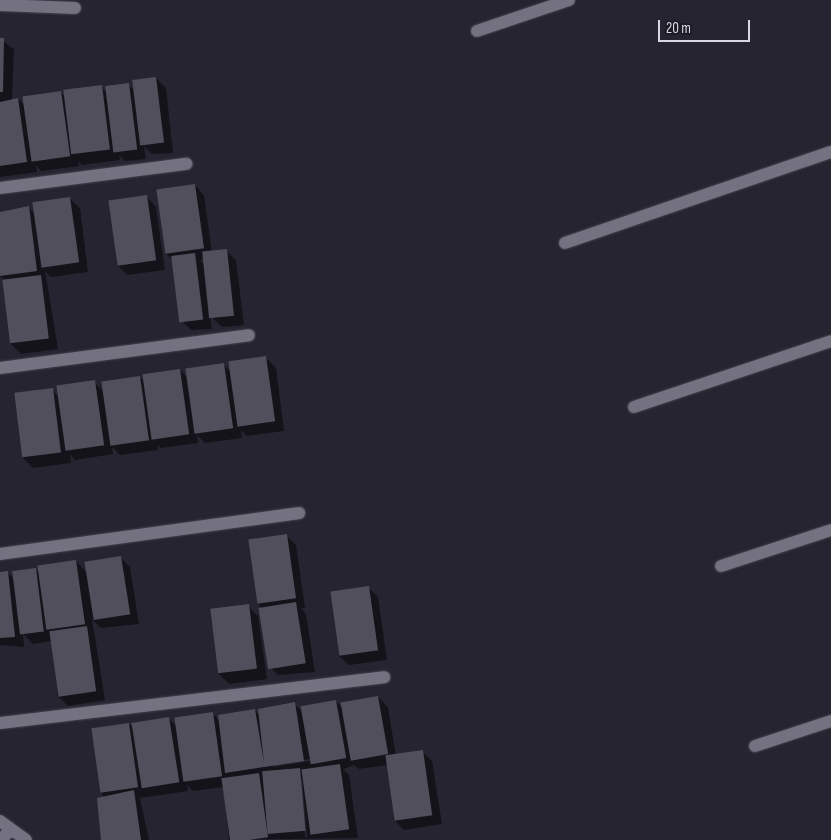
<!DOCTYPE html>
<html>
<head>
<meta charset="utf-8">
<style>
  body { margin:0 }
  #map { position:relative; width:831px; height:840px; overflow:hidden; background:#262430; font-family:"Sofia Sans Condensed",sans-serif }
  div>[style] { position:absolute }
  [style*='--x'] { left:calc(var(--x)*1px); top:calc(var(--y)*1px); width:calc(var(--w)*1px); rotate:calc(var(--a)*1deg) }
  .shadow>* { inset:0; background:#0007 }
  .building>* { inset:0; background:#524f5d; transform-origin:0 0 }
  .roads { filter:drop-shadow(0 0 1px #44424c) drop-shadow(0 0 1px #44424c) }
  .minor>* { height:12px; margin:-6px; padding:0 6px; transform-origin:6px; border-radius:6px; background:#747280 }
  span { translate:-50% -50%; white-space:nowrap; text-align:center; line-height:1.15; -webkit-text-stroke:4.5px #1d1b26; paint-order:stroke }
  .scale { position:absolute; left:658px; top:20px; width:92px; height:22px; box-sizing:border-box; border:2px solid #d9d8e1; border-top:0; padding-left:6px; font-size:15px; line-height:18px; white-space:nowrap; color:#d9d8e1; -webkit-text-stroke:4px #1d1b26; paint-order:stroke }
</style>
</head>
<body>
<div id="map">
  <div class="shadow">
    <div style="clip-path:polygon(0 39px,14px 49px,12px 100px,18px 99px,25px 106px,61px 93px,66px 98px,101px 87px,106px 92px,128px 85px,135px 91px,156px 78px,166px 88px,173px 153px,152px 154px,144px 146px,146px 159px,125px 161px,119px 155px,120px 160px,82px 165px,78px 161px,79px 166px,41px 171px,36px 165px,37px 172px,0 177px)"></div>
    <div style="clip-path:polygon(evenodd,195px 185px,204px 195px,212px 253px,226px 251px,236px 260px,244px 325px,222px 327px,210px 315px,212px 329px,191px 330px,181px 320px,173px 260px,165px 253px,195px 185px,204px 259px,205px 265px,200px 260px,204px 259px)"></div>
    <div style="clip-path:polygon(147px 197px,156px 207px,165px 270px,127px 275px,117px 265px,111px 204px)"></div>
    <div style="clip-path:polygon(70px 199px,80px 208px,88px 272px,51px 277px,45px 271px,58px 349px,21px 354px,11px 344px,7px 283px,0 276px,0 213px,28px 207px,35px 214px)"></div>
    <div style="clip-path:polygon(266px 358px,276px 368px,284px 431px,247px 436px,241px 430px,242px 438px,205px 443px,197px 435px,198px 443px,161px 448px,157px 445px,158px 450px,120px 455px,112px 447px,113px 454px,75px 460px,70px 454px,71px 463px,33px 468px,23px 458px,52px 390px,59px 397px,94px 382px,104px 392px,139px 377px,145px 382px,180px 370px,188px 379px,224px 365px,231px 372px)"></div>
    <div style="clip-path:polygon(286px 535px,296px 545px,305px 608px,301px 608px,306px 614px,315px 672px,278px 675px,268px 665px,264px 610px,257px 603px)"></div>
    <div style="clip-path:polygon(120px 557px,130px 567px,139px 624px,101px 628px,92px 619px,105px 700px,68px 706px,58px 696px,52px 641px,33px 644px,23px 634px,24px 647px,0 645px,0 573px,7px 572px,14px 579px,36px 569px,40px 574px,76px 561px,86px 572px)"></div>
    <div style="clip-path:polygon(368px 587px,378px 597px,387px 660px,349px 665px,339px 656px)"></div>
    <div style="clip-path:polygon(248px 606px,258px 616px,267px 679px,229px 684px,219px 674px,212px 613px)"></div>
    <div style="clip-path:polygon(evenodd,378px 697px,388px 707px,396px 757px,423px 752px,432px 761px,442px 824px,404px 830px,394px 820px,388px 765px,359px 769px,354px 765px,343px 769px,349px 775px,358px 838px,229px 840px,224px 787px,193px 791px,187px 785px,188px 791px,140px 798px,149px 840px,103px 840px,105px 798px,100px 792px,129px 724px,134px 729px,169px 719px,177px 727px,212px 713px,220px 721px,255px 711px,260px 716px,294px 704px,302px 711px,336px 701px,343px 709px,378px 697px,310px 759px,310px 761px,273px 767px,273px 764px,310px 759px,378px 697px,300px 779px,302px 779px,307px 837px,305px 837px,300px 779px)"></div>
  </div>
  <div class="building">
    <div style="clip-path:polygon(0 38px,4px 38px,3px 92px,0 92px)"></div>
    <div style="left:156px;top:77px;width:66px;height:24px;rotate:83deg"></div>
    <div style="left:129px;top:83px;width:67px;height:24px;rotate:83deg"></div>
    <div style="left:102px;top:85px;width:65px;height:39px;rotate:83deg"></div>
    <div style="left:61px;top:91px;width:66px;height:39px;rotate:82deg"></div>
    <div style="clip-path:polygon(18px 98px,27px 162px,0 166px,0 102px)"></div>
    <div style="left:195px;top:184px;width:65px;height:39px;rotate:82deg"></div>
    <div style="left:147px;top:195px;width:66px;height:39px;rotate:82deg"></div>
    <div style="left:70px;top:197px;width:66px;height:38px;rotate:82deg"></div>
    <div style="clip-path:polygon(29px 206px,37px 271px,0 276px,0 212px)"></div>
    <div style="left:227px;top:249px;width:67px;height:25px;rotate:84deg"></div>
    <div style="left:195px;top:253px;width:67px;height:24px;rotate:83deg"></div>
    <div style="left:41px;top:275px;width:64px;height:39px;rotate:83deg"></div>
    <div style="left:266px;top:356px;width:66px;height:38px;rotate:82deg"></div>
    <div style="left:224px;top:363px;width:66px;height:39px;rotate:82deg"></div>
    <div style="left:180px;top:369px;width:66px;height:38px;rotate:82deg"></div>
    <div style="left:140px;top:376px;width:65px;height:39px;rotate:82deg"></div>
    <div style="left:95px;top:380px;width:66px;height:39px;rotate:82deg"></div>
    <div style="left:53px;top:388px;width:65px;height:39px;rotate:83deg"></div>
    <div style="left:287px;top:534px;width:65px;height:39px;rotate:82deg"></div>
    <div style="left:121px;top:556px;width:59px;height:37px;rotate:81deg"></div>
    <div style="left:76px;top:560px;width:65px;height:39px;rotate:82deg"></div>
    <div style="left:36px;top:568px;width:64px;height:24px;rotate:83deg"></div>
    <div style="clip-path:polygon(8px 571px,15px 637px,0 638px,0 572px)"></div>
    <div style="left:369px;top:586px;width:65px;height:39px;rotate:82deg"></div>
    <div style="left:296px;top:602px;width:62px;height:38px;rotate:81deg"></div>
    <div style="left:249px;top:604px;width:65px;height:39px;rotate:83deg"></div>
    <div style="left:87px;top:626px;width:66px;height:38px;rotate:82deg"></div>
    <div style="left:378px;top:696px;width:59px;height:38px;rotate:80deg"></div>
    <div style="left:336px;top:700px;width:59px;height:36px;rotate:80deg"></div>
    <div style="clip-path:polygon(295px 702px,304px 761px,225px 773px,218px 715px,255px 709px,264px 763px,258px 709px)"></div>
    <div style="left:213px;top:712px;width:65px;height:39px;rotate:82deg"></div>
    <div style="left:169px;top:717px;width:66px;height:38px;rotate:81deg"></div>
    <div style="left:129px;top:723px;width:65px;height:38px;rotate:82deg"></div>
    <div style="left:423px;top:750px;width:66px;height:38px;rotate:82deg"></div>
    <div style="left:340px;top:764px;width:66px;height:39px;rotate:82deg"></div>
    <div style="left:300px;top:768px;width:63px;height:38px;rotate:85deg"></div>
    <div style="left:259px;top:773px;width:65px;height:38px;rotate:82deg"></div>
    <div style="clip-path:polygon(134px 790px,141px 840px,101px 840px,97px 798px)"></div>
  </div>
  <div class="roads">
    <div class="minor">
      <div style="--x:0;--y:5;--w:75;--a:2.3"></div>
      <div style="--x:477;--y:31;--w:97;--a:-18.6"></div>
      <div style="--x:0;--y:188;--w:188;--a:-7.4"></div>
      <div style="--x:565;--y:243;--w:281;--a:-18.9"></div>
      <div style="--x:0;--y:368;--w:251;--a:-7.5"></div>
      <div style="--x:634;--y:407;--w:208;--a:-18.5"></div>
      <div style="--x:0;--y:554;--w:302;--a:-7.8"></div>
      <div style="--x:721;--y:566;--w:116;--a:-18.1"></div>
      <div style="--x:0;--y:723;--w:387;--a:-6.8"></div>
      <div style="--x:755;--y:746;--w:80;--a:-18.2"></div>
      <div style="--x:0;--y:821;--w:32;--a:36"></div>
      <div style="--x:0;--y:840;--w:15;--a:-42"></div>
    </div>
  </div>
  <div class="scale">20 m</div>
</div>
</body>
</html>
